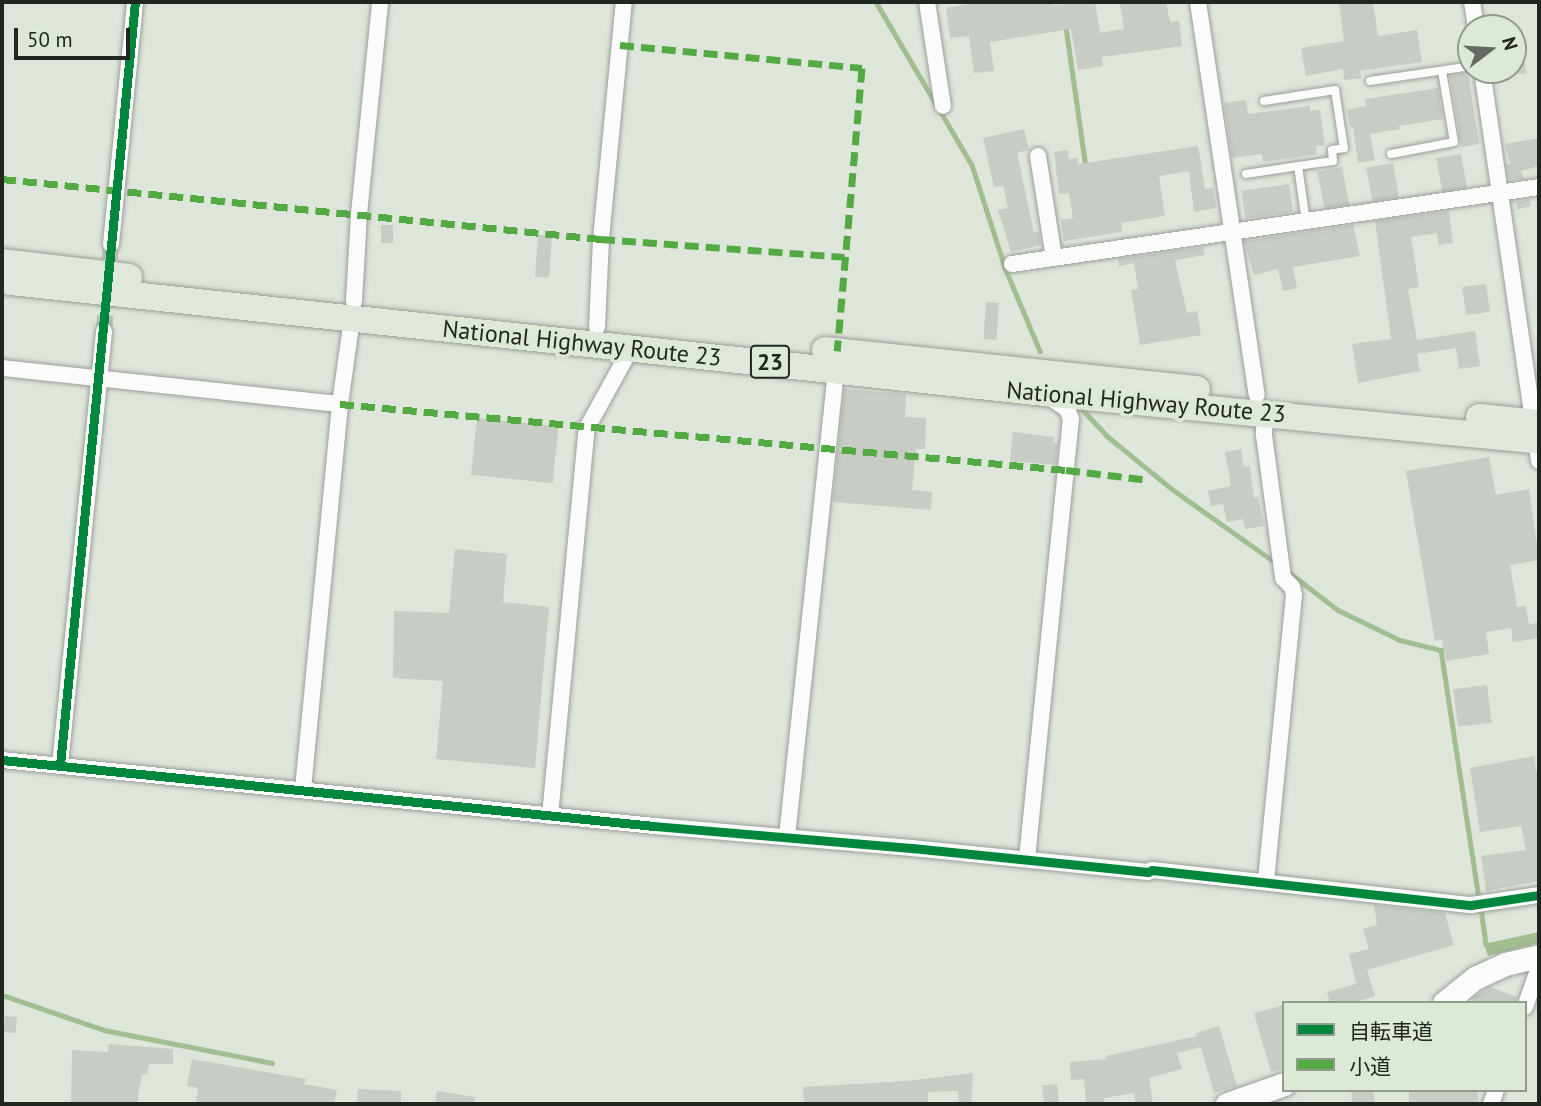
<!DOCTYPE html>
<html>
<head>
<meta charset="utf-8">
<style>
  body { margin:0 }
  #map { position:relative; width:1541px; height:1106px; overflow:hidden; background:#dee5db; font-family:"PT Sans","Noto Sans JP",sans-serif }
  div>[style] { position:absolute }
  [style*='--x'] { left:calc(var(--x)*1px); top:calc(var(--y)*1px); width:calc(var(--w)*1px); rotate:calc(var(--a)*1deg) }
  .water>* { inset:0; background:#a1be91 }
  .stream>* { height:4.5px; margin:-2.25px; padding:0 2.25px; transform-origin:2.25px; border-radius:2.25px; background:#a1be91 }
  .building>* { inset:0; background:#c7ccc4; transform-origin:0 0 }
  .minor-tunnel>* { height:16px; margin-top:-8px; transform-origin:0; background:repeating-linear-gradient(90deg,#b8bfb6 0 16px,transparent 0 24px) }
  .roads { filter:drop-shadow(0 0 2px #9a9f98) drop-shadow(0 0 2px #9a9f98) }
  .service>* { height:8px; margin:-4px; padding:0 4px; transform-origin:4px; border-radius:4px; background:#fafbfa }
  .minor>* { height:16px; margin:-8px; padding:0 8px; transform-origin:8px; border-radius:8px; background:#fafbfa }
  .secondary>* { height:23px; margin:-11.5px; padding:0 11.5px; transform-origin:11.5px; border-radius:11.5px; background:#fafbfa }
  .trunk>* { height:26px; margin:-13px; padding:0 13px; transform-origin:13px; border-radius:13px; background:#e0e7dc }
  .quiet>* { height:7px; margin-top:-3.5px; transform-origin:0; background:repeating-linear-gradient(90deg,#53aa43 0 14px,transparent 0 21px) }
  .cycleway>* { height:9px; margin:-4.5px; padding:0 4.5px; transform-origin:4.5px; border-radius:4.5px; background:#00873e }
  span { translate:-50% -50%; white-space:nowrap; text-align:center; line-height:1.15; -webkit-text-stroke:7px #dde9d7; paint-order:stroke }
  .shield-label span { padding:2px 5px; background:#dde9d7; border:2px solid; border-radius:5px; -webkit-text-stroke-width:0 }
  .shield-label { font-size:23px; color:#222620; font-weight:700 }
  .street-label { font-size:24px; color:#222620 }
  .frame { position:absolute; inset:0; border:4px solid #222620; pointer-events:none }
  .legend { position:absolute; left:1282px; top:1001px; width:245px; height:91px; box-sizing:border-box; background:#dde9d7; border:2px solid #929b8e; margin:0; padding:9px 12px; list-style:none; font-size:21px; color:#222620 }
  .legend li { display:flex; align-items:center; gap:14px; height:35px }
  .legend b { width:35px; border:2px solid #929b8e }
  .north { position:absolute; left:1457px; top:14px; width:70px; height:70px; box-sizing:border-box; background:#dde9d7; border:2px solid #929b8e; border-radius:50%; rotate:73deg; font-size:19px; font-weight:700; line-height:28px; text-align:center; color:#222620 }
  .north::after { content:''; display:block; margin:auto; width:24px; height:32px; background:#646961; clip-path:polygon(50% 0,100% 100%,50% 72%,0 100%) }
  .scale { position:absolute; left:14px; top:28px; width:116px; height:32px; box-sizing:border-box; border:4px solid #222620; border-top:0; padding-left:9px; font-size:21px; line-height:24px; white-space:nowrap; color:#222620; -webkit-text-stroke:5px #dde9d7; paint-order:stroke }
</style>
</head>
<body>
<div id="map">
  <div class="water">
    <div style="clip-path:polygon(1539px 932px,1539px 943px,1488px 956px,1484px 944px)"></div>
  </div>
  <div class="stream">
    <div style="--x:876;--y:2;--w:189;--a:59.5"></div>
    <div style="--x:972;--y:165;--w:110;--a:72.1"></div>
    <div style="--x:1006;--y:270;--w:88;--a:67.2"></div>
    <div style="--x:1066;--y:27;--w:141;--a:81.9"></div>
    <div style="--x:1083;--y:410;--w:34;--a:47"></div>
    <div style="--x:1106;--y:435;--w:85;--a:39.3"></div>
    <div style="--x:1172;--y:489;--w:128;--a:35.4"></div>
    <div style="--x:1286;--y:570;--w:66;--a:37.6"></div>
    <div style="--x:1338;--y:610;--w:69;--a:25.8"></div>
    <div style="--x:1400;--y:640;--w:42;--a:13.7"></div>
    <div style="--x:1441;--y:650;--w:252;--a:81.3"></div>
    <div style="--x:1481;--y:908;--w:37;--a:82"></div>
    <div style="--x:2;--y:995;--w:108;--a:18.9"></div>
    <div style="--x:104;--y:1030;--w:171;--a:11.1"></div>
  </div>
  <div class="building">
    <div style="clip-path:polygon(982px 2px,1053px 2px,1054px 5px,1095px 2px,1100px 33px,1124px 29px,1120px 4px,1166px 2px,1170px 22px,1179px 21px,1182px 46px,1102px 57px,1103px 66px,1078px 70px,1071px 29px,990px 42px,994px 71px,974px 73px,969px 36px,950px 38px,946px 8px)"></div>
    <div style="clip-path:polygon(1339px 2px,1373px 2px,1378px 36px,1417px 30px,1422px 62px,1360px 71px,1361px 78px,1344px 80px,1343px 69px,1306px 76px,1301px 48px,1344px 41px)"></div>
    <div style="clip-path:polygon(1513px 36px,1520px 36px,1526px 73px,1513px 75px)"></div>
    <div style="left:1468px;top:73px;width:72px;height:18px;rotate:81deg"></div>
    <div style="clip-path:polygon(1438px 88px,1443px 119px,1399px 126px,1400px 129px,1370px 134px,1375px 160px,1358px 163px,1353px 127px,1350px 127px,1347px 110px,1366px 106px,1365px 99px)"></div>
    <div style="clip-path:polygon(1246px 100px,1248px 114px,1310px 106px,1310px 111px,1320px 110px,1325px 145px,1316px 146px,1317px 154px,1263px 162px,1262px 154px,1232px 158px,1224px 103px)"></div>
    <div style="clip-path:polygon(1024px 129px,1029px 150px,1017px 153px,1034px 233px,1039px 232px,1041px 245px,1011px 252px,998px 210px,1008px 208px,1003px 186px,994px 187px,983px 138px)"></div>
    <div style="clip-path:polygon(1539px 138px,1539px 166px,1521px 171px,1524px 179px,1509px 180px,1506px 165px,1510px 164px,1505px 144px)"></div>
    <div style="clip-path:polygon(1198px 146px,1205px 189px,1213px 188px,1216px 208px,1194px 212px,1189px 171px,1159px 176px,1165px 216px,1121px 223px,1122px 232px,1064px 241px,1061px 220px,1073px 218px,1069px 193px,1059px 194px,1054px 152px,1068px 150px,1069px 159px,1077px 158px,1078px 164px)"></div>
    <div style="left:1461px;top:154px;width:34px;height:25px;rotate:80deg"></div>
    <div style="left:1393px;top:163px;width:35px;height:27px;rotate:80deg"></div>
    <div style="left:1342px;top:167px;width:38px;height:25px;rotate:79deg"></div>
    <div style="left:1289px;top:184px;width:28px;height:48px;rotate:82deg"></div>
    <div style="left:1529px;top:199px;width:7px;height:14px;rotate:74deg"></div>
    <div style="clip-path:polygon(1449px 211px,1453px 243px,1439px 245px,1437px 233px,1411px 237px,1419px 287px,1408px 289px,1417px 340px,1475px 331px,1480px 366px,1459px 369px,1456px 348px,1417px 354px,1420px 371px,1358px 383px,1352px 344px,1391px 339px,1375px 221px)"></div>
    <div style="left:381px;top:225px;width:12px;height:18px"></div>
    <div style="clip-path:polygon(1353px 225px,1360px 256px,1293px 267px,1297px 288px,1283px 291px,1278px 269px,1254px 275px,1244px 241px)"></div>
    <div style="left:538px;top:235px;width:14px;height:42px;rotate:4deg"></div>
    <div style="clip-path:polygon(1203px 247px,1205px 255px,1175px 260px,1187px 313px,1197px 311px,1201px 335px,1140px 345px,1131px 290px,1138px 289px,1134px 263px,1119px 266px,1118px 259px)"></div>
    <div style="left:1486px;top:284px;width:28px;height:24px;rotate:82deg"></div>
    <div style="left:986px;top:302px;width:13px;height:37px;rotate:4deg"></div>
    <div style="clip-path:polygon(844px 389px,906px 394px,905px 417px,926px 418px,925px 449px,916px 449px,912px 490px,932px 492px,931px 510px,833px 502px)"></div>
    <div style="left:477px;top:418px;width:82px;height:57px;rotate:6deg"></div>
    <div style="clip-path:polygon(1013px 432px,1054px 437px,1053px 443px,1058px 443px,1056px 465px,1010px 461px)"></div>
    <div style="clip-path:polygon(1241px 449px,1244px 467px,1250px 466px,1254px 498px,1258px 497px,1264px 526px,1245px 529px,1243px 519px,1227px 522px,1223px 504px,1211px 506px,1208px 491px,1231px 486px,1225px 452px)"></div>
    <div style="clip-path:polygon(1489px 457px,1496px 495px,1529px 489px,1539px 560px,1510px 565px,1517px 607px,1526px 606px,1529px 624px,1539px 623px,1539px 638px,1513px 642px,1511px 628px,1486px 632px,1489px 654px,1446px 661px,1442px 639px,1435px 641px,1406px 471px)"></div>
    <div style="clip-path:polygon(455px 549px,507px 554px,503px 602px,549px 607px,535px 768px,436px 759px,443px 681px,393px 678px,394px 611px,449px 613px)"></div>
    <div style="left:1487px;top:685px;width:38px;height:34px;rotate:83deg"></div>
    <div style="clip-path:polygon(1534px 756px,1539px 788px,1539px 881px,1486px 891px,1481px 856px,1526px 850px,1521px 826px,1480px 832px,1470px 768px)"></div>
    <div style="clip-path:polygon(1374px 905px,1445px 913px,1454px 945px,1367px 970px,1375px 996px,1353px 1003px,1330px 1003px,1327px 992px,1356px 984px,1349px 954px,1369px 949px,1363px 929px,1377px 925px)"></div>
    <div style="clip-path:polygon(1490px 987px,1517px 997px,1515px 1003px,1471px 1003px,1473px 997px)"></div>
    <div style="clip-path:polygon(1284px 1005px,1284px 1068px,1271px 1072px,1254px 1013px)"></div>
    <div style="left:5px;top:1016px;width:12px;height:16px;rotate:5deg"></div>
    <div style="clip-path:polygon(1219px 1026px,1237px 1086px,1214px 1093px,1201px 1047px,1177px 1053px,1182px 1069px,1149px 1078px,1153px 1104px,1136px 1104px,1134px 1093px,1104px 1098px,1104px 1104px,1086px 1104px,1084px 1079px,1071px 1080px,1070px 1062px,1107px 1059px,1106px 1056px,1197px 1036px,1196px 1033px)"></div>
    <div style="clip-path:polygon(109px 1044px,173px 1049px,173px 1064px,149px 1064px,147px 1075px,142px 1074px,137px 1104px,71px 1104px,72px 1050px,108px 1052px)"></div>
    <div style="clip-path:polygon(192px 1059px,306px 1079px,304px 1084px,337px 1090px,334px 1104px,196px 1104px,198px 1088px,187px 1086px)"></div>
    <div style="clip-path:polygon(973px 1073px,971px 1104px,959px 1104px,958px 1091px,928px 1092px,928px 1104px,804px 1104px,803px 1087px,907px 1081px)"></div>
    <div style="left:1057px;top:1084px;width:20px;height:15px;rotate:84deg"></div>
    <div style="clip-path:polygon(358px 1089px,401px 1091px,401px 1104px,357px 1104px)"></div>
    <div style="clip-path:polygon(1351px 1090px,1373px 1090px,1375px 1104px,1353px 1104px)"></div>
    <div style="left:1409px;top:1090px;width:69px;height:15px"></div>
    <div style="clip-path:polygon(437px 1091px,475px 1097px,474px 1104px,435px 1104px)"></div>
  </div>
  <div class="minor-tunnel">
    <div style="--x:104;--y:331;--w:87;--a:-85.4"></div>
  </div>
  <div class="roads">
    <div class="service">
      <div style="--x:1370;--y:81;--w:102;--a:-8.4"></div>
      <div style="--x:1264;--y:101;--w:72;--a:-8.8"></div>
      <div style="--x:1335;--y:90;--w:59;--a:81.2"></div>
      <div style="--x:1344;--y:148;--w:12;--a:171"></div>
      <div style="--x:1332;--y:150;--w:11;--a:85"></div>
      <div style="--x:1333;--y:161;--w:35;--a:172"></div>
      <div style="--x:1298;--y:166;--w:57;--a:81.9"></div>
      <div style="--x:1391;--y:154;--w:64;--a:-10.8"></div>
      <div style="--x:1454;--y:142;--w:72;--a:-99.6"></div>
      <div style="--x:1246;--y:174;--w:53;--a:-8.7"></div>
    </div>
    <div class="minor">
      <div style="--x:927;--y:2;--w:105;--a:81.3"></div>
      <div style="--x:1198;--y:2;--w:397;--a:81.5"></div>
      <div style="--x:1472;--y:2;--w:26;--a:81"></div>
      <div style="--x:1482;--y:70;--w:395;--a:81.7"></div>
      <div style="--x:1038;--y:156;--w:103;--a:81.1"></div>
      <div style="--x:111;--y:244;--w:243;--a:-84.3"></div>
      <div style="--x:1012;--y:264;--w:533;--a:-8.31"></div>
      <div style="--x:354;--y:301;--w:87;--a:-86.7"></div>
      <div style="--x:359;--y:214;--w:213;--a:-84.3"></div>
      <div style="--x:597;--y:327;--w:88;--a:-87.4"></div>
      <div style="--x:601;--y:239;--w:238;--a:-84.5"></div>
      <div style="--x:2;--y:368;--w:340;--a:6.1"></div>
      <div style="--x:1265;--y:413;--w:22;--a:93"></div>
      <div style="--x:1264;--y:435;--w:144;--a:82.4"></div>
      <div style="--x:1283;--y:578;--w:13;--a:45"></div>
      <div style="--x:1292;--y:587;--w:8;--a:76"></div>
      <div style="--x:1294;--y:595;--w:288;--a:95.6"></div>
      <div style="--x:2;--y:760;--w:655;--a:5.78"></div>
      <div style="--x:654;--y:826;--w:259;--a:4.9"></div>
      <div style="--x:912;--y:848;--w:237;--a:5.8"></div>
      <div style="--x:1148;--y:872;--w:4;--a:-27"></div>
      <div style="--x:1152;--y:870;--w:321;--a:6.3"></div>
      <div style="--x:1471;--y:905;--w:69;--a:-8.4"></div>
      <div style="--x:60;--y:765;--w:436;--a:-84.2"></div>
      <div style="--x:303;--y:789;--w:387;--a:-84.5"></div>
      <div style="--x:340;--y:404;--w:86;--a:-82"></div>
      <div style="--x:550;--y:816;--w:390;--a:-84.6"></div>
      <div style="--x:587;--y:428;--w:91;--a:-61.2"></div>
      <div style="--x:787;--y:837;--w:471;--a:-84"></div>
      <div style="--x:1027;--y:859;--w:442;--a:-84.3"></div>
      <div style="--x:1071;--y:419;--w:11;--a:-112"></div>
      <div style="--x:1067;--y:409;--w:22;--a:-146"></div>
      <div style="--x:1525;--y:1007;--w:42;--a:-70.7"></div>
      <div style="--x:1491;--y:1104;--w:15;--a:-70"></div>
    </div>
    <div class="secondary">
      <div style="--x:1444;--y:1003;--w:40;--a:-39"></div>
      <div style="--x:1475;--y:978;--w:33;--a:-25"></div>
      <div style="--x:1505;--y:964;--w:35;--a:-13"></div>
      <div style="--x:1227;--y:1104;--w:60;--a:-19.3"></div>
    </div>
    <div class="trunk">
      <div style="--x:2;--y:262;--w:128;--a:6.7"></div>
      <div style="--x:2;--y:281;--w:1048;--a:6.13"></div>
      <div style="--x:1044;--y:393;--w:497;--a:5.5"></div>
      <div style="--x:825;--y:350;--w:374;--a:6"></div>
      <div style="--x:1479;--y:417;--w:60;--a:5.7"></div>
    </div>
  </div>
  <div class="quiet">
    <div style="--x:620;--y:45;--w:243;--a:5.4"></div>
    <div style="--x:862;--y:68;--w:284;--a:95"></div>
    <div style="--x:2;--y:179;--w:602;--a:5.72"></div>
    <div style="--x:601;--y:239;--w:244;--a:4.2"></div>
    <div style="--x:340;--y:404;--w:729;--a:5.19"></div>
    <div style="--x:1066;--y:470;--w:84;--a:6.9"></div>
  </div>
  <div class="cycleway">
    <div style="--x:2;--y:760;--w:655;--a:5.78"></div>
    <div style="--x:654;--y:826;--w:259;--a:4.9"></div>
    <div style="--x:912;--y:848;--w:237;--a:5.8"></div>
    <div style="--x:1148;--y:872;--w:4;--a:-27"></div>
    <div style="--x:1152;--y:870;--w:321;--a:6.3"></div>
    <div style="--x:1471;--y:905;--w:69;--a:-8.4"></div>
    <div style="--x:60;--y:765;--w:767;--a:-84.39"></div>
  </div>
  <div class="shield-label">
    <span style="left:770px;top:362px">23</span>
  </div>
  <div class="street-label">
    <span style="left:582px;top:343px;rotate:6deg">National Highway Route 23</span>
    <span style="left:1146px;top:402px;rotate:5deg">National Highway Route 23</span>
  </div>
  <div class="frame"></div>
  <ul class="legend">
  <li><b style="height:9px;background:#00873e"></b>自転車道</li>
  <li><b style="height:9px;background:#53aa43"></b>小道</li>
  </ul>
  <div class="north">N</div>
  <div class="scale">50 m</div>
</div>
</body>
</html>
